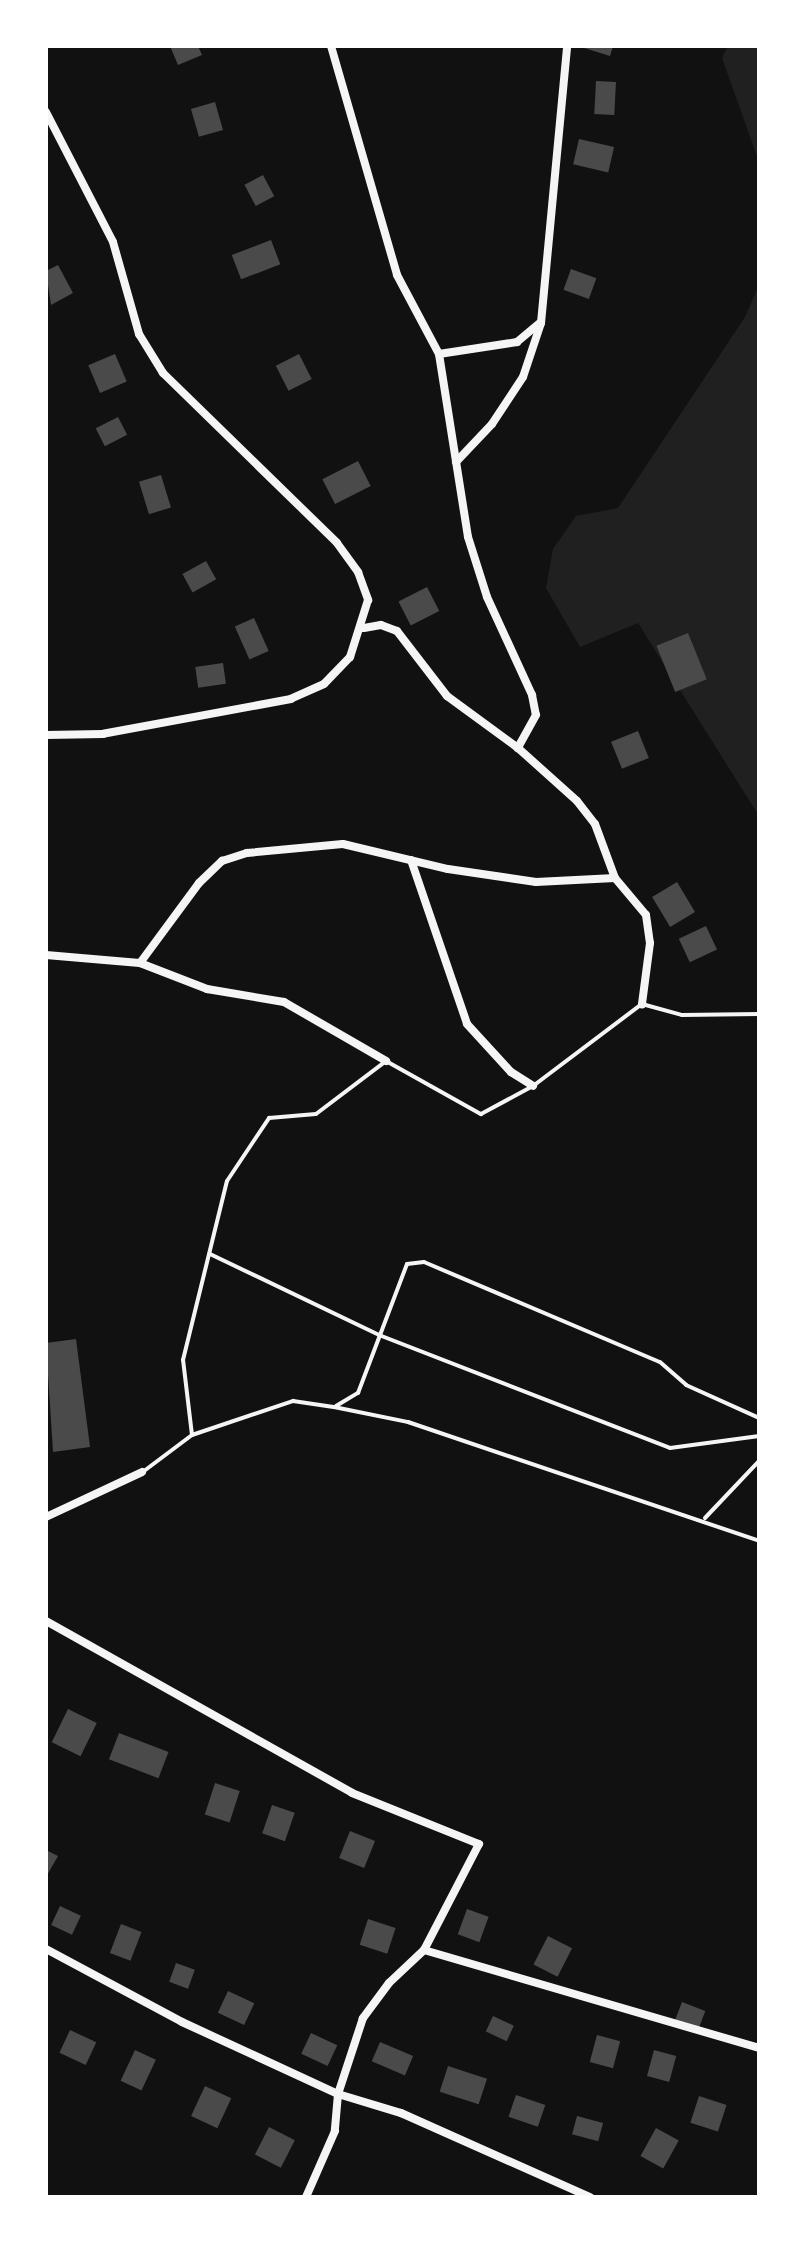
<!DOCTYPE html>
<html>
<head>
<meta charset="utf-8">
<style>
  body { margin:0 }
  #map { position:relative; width:805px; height:2243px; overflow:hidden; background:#111; font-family:"PT Sans Narrow",sans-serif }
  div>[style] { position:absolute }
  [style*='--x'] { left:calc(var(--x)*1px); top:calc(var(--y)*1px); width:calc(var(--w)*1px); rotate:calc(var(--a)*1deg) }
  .green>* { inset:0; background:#202020 }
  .building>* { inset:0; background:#4a4a4a; transform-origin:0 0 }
  .service>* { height:4px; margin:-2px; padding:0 2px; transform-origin:2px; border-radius:2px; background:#f5f5f5 }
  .minor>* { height:8px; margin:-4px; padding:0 4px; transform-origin:4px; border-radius:4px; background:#f5f5f5 }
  span { translate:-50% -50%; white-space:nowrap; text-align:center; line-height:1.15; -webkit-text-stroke:8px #fff; paint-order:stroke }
  .frame { position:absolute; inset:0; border:48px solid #fff; pointer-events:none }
</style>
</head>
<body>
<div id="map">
  <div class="green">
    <div style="clip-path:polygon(728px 46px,759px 46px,759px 162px,722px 58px)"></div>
    <div style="clip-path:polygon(759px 285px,759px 816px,638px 623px,580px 647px,546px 588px,553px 549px,576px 516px,618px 508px,745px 317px)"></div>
  </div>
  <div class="building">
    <div style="clip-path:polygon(170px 46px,198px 46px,202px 55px,178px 65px)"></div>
    <div style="clip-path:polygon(578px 46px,613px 46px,610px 56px)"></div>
    <div style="left:596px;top:81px;width:20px;height:33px;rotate:3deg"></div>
    <div style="left:215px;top:102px;width:29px;height:25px;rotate:74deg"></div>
    <div style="left:579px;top:139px;width:36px;height:26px;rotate:13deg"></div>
    <div style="left:263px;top:175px;width:24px;height:21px;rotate:62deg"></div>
    <div style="left:271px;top:240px;width:26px;height:42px;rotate:69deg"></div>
    <div style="clip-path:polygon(58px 265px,73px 293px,51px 305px,46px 271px)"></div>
    <div style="left:571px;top:269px;width:27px;height:22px;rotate:20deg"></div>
    <div style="left:115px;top:354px;width:30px;height:29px;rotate:67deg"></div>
    <div style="left:299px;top:354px;width:28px;height:26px;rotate:63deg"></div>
    <div style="left:118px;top:417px;width:20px;height:25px;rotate:63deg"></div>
    <div style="left:358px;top:461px;width:28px;height:40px;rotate:63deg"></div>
    <div style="left:161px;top:475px;width:34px;height:23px;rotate:73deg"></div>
    <div style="left:206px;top:561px;width:21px;height:27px;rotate:61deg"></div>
    <div style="left:427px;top:587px;width:27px;height:32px;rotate:63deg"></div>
    <div style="left:254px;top:618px;width:36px;height:21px;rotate:66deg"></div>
    <div style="left:688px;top:633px;width:50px;height:34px;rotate:68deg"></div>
    <div style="left:223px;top:663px;width:21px;height:28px;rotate:82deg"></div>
    <div style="left:638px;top:731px;width:29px;height:29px;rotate:68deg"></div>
    <div style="left:677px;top:882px;width:35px;height:29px;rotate:59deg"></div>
    <div style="left:706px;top:926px;width:26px;height:30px;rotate:65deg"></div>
    <div style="clip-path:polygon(76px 1339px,90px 1447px,53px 1452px,46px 1343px)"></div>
    <div style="left:68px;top:1709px;width:32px;height:37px;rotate:26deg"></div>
    <div style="left:119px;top:1733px;width:53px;height:28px;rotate:21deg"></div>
    <div style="left:215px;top:1783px;width:26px;height:33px;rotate:18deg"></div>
    <div style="left:272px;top:1805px;width:24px;height:30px;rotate:19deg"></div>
    <div style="left:350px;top:1831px;width:27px;height:29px;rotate:22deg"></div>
    <div style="clip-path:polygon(46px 1850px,58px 1856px,46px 1877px)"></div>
    <div style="left:60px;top:1906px;width:23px;height:21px;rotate:25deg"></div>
    <div style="left:467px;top:1909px;width:23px;height:27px;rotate:20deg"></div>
    <div style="left:368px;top:1919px;width:29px;height:27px;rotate:18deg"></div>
    <div style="left:121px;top:1924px;width:22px;height:31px;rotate:21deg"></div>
    <div style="left:548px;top:1936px;width:27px;height:32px;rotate:27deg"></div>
    <div style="left:176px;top:1963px;width:20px;height:20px;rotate:20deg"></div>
    <div style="left:228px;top:1991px;width:29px;height:24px;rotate:25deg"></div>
    <div style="left:682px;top:2002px;width:25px;height:19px;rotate:21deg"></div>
    <div style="left:493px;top:2016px;width:23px;height:17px;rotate:25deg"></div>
    <div style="left:70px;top:2030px;width:29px;height:25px;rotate:25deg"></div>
    <div style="left:311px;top:2033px;width:29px;height:23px;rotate:25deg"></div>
    <div style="left:597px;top:2035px;width:24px;height:28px;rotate:15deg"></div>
    <div style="left:380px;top:2042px;width:36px;height:21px;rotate:23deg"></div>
    <div style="left:135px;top:2050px;width:23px;height:34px;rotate:25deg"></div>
    <div style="left:654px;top:2050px;width:23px;height:27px;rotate:15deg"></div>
    <div style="left:448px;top:2066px;width:41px;height:27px;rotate:18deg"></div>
    <div style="left:205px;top:2086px;width:29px;height:33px;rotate:25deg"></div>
    <div style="left:516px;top:2095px;width:31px;height:23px;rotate:19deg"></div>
    <div style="left:699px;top:2096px;width:29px;height:28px;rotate:18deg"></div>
    <div style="left:577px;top:2116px;width:27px;height:19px;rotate:15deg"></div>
    <div style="left:269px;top:2127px;width:29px;height:31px;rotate:27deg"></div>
    <div style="left:656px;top:2128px;width:26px;height:32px;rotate:29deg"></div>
  </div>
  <div class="service">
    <div style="--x:210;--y:1254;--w:187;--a:25.6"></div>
    <div style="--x:379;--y:1335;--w:312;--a:21.2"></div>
    <div style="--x:670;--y:1448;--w:90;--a:-7.7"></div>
    <div style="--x:336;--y:1406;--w:26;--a:-31"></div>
    <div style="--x:358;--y:1393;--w:138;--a:-69.2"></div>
    <div style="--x:407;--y:1264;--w:17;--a:-7"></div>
    <div style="--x:424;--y:1262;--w:256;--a:23"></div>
    <div style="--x:660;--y:1362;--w:35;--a:41"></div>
    <div style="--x:686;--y:1385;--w:80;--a:24.3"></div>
    <div style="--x:192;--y:1435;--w:107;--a:-18.6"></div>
    <div style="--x:293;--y:1401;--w:41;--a:8.3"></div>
    <div style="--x:334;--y:1407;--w:76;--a:11.5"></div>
    <div style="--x:408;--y:1422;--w:371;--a:18.7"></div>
    <div style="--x:144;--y:1471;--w:60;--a:-36.9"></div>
    <div style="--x:192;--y:1435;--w:76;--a:-96.8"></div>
    <div style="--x:183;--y:1360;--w:184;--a:-76.2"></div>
    <div style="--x:227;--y:1181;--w:76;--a:-56.3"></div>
    <div style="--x:269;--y:1118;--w:47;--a:-4.9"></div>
    <div style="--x:316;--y:1114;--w:88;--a:-37.1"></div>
    <div style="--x:386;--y:1061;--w:109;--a:29.2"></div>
    <div style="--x:481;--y:1114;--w:59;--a:-28.3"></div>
    <div style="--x:533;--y:1086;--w:136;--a:-37"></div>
    <div style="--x:642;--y:1004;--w:41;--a:15.4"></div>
    <div style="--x:682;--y:1015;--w:77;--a:-0.7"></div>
    <div style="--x:705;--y:1518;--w:79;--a:-46.5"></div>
  </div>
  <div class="minor">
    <div style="--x:331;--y:46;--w:238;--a:73.9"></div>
    <div style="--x:397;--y:275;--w:89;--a:62"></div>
    <div style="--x:439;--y:354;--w:185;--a:81"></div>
    <div style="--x:468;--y:537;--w:63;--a:72.4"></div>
    <div style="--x:487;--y:597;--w:108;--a:65.3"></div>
    <div style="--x:532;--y:695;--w:20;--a:79"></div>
    <div style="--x:536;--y:715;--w:38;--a:119"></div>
    <div style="--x:46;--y:112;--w:146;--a:62.7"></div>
    <div style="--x:113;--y:242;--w:96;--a:74.2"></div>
    <div style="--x:139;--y:334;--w:46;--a:58.4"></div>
    <div style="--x:163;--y:373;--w:243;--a:44.3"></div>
    <div style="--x:337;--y:543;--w:36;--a:54"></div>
    <div style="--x:358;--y:572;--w:30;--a:70"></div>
    <div style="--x:368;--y:600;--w:60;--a:107.5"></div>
    <div style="--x:350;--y:657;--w:37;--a:134"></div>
    <div style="--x:324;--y:684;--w:36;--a:156"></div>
    <div style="--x:291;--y:699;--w:191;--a:169.5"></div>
    <div style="--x:103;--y:734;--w:57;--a:179"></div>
    <div style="--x:439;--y:354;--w:79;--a:-8.7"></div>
    <div style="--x:517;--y:342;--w:30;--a:-40"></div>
    <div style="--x:456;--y:462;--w:52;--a:-46.5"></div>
    <div style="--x:492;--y:424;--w:56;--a:-56.6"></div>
    <div style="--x:523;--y:377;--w:57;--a:-71.6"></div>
    <div style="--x:541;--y:323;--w:278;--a:-84.6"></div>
    <div style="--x:364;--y:628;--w:17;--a:-10"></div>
    <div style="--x:381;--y:625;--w:17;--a:21"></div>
    <div style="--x:397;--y:631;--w:82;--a:52.4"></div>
    <div style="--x:447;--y:696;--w:88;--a:36.2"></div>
    <div style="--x:518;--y:748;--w:79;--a:41.9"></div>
    <div style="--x:577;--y:801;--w:29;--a:52"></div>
    <div style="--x:595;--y:824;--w:58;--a:69.7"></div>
    <div style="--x:615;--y:878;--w:48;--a:50"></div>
    <div style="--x:646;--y:915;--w:28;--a:82"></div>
    <div style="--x:650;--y:943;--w:62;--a:97.5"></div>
    <div style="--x:411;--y:860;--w:173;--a:71.1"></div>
    <div style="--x:467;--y:1024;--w:65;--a:47.5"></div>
    <div style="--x:511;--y:1072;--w:26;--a:32"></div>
    <div style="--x:46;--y:955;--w:94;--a:4.9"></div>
    <div style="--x:140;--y:963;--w:99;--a:-53.6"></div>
    <div style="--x:199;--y:883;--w:32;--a:-44"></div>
    <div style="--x:222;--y:861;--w:26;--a:-18"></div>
    <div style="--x:247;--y:853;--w:96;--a:-5.4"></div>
    <div style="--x:343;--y:844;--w:108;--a:13.4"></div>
    <div style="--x:448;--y:869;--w:89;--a:8.4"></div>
    <div style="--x:536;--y:882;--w:79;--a:-2.9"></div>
    <div style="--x:140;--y:963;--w:72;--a:21.2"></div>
    <div style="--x:207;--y:989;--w:78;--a:9.6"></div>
    <div style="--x:284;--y:1002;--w:118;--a:30"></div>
    <div style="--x:46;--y:1517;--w:106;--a:-25.1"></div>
    <div style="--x:46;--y:1621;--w:351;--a:29.3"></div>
    <div style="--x:352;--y:1793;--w:137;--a:21.9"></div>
    <div style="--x:479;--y:1844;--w:119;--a:117.4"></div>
    <div style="--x:424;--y:1950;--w:48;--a:136.7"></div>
    <div style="--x:389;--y:1983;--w:44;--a:126.6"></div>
    <div style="--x:363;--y:2018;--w:80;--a:108.2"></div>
    <div style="--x:338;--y:2094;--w:37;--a:95"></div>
    <div style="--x:335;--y:2131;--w:72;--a:113.7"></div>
    <div style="--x:46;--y:1949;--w:154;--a:28.2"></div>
    <div style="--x:182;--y:2022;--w:172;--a:24.8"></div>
    <div style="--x:338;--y:2094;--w:66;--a:16.8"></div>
    <div style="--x:401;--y:2113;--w:207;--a:24"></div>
    <div style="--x:424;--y:1950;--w:349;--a:16.3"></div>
  </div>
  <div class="frame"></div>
</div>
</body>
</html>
